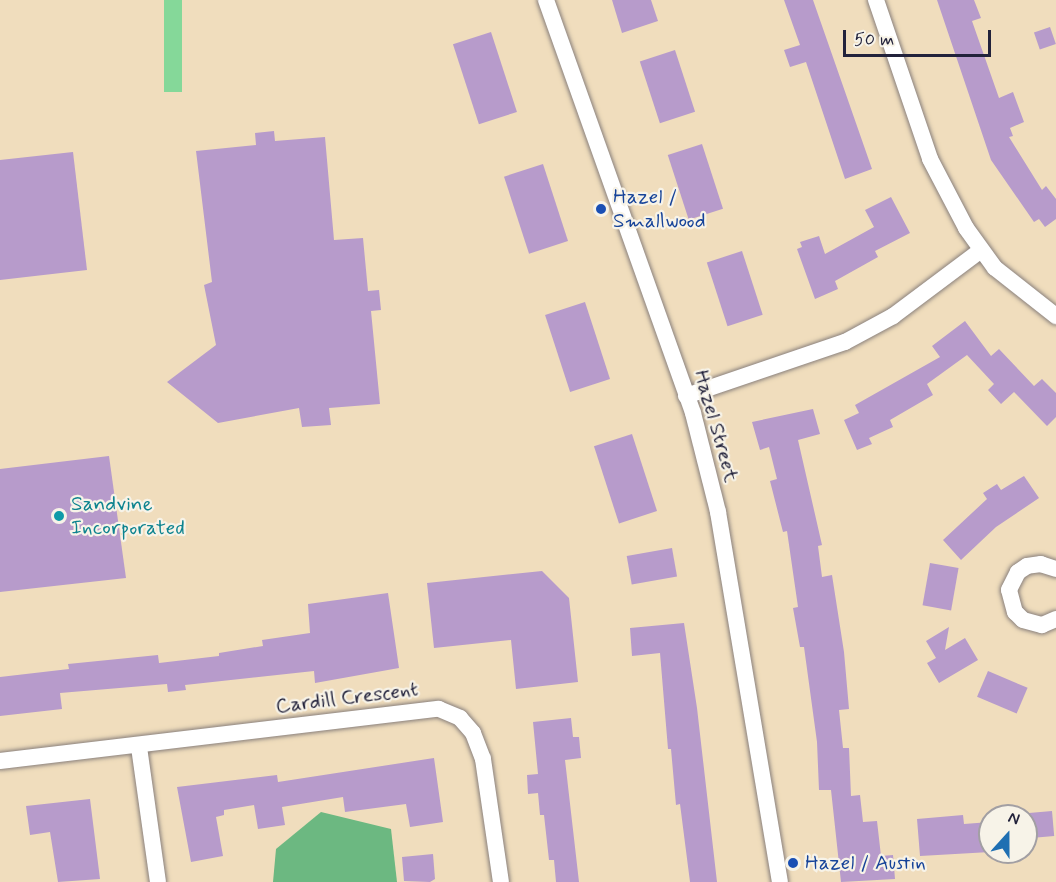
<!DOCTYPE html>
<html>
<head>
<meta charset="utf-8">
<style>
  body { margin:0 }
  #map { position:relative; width:1056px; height:882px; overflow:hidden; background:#f0ddbd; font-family:Mynerve,sans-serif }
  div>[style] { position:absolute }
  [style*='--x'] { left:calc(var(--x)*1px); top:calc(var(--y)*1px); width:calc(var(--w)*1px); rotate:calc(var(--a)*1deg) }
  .green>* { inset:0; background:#85d899; transform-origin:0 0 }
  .forest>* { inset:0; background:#6cb881 }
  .building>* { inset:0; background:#b79bcb; transform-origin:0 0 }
  .roads { filter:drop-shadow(0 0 2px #89807c) drop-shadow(0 0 2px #89807c) }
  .street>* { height:16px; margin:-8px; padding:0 8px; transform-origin:8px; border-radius:8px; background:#fff }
  .dots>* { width:16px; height:16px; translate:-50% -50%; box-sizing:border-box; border:3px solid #f7f3e8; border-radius:50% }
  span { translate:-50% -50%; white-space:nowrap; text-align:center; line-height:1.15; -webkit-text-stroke:4.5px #f7f3e8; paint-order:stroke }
  .transit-label { font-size:21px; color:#164399 }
  .left { translate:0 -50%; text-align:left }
  .street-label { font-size:21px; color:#22223b }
  .culture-label { font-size:21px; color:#0d838f }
  .north { position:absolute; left:978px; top:804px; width:60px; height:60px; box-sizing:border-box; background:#f7f3e8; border:2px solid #a29fa3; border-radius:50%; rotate:21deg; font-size:16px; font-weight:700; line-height:24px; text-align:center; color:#22223b }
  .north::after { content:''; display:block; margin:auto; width:21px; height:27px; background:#1f6fb2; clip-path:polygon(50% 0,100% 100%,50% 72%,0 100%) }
  .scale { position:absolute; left:843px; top:30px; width:148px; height:27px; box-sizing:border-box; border:3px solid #22223b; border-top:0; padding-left:8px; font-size:18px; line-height:21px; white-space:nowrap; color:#22223b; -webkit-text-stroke:4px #f7f3e8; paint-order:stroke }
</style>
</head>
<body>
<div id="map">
  <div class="green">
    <div style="left:164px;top:0;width:18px;height:92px"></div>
  </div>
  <div class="forest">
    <div style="clip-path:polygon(321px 812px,391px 829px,397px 882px,273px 882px,276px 849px)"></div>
  </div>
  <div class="building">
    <div style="clip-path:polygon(612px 0,651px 0,658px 21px,622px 33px)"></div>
    <div style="clip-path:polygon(784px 0,813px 0,872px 169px,845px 179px,806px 62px,790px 67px,784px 50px,800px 45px)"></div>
    <div style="clip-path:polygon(937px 0,974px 0,981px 18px,972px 21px,999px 98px,1013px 92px,1024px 122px,1010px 128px,1013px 136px,1009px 137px,1042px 190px,1046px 186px,1056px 199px,1056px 219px,1045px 227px,1039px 219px,1034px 222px,991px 160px)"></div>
    <div style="left:1050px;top:27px;width:18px;height:17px;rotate:71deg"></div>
    <div style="left:491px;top:32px;width:84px;height:40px;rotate:72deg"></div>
    <div style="left:675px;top:50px;width:65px;height:37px;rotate:72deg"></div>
    <div style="clip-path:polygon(274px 131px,275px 141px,325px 137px,334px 240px,363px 238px,368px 291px,379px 290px,381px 310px,371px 311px,380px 404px,329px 408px,331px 425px,302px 427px,299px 408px,218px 423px,167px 382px,216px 345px,204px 285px,212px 282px,196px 151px,256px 145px,255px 133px)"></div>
    <div style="left:702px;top:144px;width:68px;height:36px;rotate:72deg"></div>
    <div style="clip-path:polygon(73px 152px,87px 270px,0 280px,0 160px)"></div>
    <div style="left:543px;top:164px;width:81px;height:41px;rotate:72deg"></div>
    <div style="clip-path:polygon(891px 197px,910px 233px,875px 251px,878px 257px,835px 281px,838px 289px,815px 299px,797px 249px,802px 247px,800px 242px,819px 236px,825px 254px,874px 227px,865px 210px)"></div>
    <div style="left:742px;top:251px;width:67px;height:37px;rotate:72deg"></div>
    <div style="left:585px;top:302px;width:81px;height:42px;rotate:72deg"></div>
    <div style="clip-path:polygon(965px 321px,991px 356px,999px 349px,1034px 386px,1042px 379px,1056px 393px,1056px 417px,1047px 426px,1014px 392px,1001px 404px,988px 390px,994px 384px,967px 355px,927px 384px,933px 395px,890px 420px,893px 427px,869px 438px,872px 444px,857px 450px,844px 420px,859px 413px,855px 405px,940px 357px,932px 346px)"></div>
    <div style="clip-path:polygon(813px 409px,820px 434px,798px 440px,822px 545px,818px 546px,822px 577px,832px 575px,844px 652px,849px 709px,839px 710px,843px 748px,849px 748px,851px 796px,860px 795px,863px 822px,877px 821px,881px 856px,893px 855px,895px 879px,841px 882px,831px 790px,819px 790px,817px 742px,804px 647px,800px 647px,793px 608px,798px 607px,787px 531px,783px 532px,770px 481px,777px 479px,769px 447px,760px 450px,752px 422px)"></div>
    <div style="left:632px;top:434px;width:81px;height:40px;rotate:72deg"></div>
    <div style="clip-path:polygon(109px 456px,126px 578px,0 592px,0 469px)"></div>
    <div style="clip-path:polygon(1024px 476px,1039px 498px,996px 527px,961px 560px,943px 540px,987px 499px,983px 493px,997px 484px,1001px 490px)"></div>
    <div style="left:672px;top:548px;width:29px;height:46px;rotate:80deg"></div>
    <div style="left:930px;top:563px;width:29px;height:43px;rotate:10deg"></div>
    <div style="clip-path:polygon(542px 571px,569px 598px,578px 682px,516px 689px,511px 640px,434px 648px,427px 583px)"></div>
    <div style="clip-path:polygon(388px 593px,399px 668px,315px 683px,314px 671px,185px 685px,186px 690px,168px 692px,167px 684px,60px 693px,62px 709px,0 716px,0 677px,69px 669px,68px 664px,158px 655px,159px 663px,219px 656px,219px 653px,263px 646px,262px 640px,310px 633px,308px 604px)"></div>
    <div style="clip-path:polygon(684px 623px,697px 708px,717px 882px,690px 882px,680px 804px,676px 805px,671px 749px,668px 749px,660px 653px,632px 656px,630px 628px)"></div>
    <div style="clip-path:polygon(949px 627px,945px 650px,965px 638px,978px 660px,939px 683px,927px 663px,936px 658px,926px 641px)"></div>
    <div style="left:988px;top:671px;width:43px;height:28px;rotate:23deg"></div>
    <div style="clip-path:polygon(571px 718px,573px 737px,579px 737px,581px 758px,565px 760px,579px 882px,556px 882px,554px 860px,549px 860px,544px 815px,540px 815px,538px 793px,528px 794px,527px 775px,538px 774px,533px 722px)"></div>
    <div style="clip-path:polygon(434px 758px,443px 822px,410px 827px,406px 804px,345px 812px,343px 797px,282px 807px,285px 825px,258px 829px,254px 805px,224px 810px,224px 815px,216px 817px,223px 856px,191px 862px,177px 787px,277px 775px,278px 782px)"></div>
    <div style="clip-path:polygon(90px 799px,100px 879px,58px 882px,50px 832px,30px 835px,26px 806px)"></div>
    <div style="left:1052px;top:811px;width:25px;height:26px;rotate:85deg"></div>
    <div style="clip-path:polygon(963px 815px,964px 824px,990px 822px,990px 852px,920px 856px,917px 819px)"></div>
    <div style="clip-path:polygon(433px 854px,435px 879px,430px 882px,404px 881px,402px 857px)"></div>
  </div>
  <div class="roads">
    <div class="street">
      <div style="--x:546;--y:0;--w:438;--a:70.4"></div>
      <div style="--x:693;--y:413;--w:102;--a:75.8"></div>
      <div style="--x:718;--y:512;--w:375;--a:80.5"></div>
      <div style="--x:876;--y:0;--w:168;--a:71.2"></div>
      <div style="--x:930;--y:159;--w:78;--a:62.4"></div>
      <div style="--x:966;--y:228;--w:49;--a:54.1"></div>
      <div style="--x:995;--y:268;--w:78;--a:38.2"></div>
      <div style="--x:686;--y:396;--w:168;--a:-18.8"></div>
      <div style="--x:845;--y:342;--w:55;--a:-28.4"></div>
      <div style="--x:893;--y:316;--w:109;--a:-36.8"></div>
      <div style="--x:1056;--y:569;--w:16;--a:-162"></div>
      <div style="--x:1041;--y:564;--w:14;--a:172"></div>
      <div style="--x:1027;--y:566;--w:11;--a:146"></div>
      <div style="--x:1018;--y:572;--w:20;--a:117"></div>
      <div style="--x:1009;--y:590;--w:23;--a:75"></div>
      <div style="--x:1015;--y:612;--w:11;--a:45"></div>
      <div style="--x:1023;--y:620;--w:20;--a:15"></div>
      <div style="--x:1042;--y:625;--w:15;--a:-23"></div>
      <div style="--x:139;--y:747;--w:136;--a:82"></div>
      <div style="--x:0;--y:761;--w:442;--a:-6.8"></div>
      <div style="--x:439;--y:709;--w:23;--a:23"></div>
      <div style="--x:460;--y:718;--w:20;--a:49"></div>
      <div style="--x:473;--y:733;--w:28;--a:69"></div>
      <div style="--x:483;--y:759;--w:124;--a:81.7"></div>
    </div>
  </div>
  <div class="dots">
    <div style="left:601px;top:209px;background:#1a4fb4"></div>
    <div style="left:59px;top:516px;background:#0f9aa8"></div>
    <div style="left:793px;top:863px;background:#1a4fb4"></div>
  </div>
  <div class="transit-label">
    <span class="left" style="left:613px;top:209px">Hazel /<br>Smallwood</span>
    <span class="left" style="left:805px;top:863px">Hazel / Austin</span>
  </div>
  <div class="street-label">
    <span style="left:716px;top:426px;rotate:74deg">Hazel Street</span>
    <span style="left:347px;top:698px;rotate:-7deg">Cardill Crescent</span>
  </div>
  <div class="culture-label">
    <span class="left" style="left:71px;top:516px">Sandvine<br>Incorporated</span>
  </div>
  <div class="north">N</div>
  <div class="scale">50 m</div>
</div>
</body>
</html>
